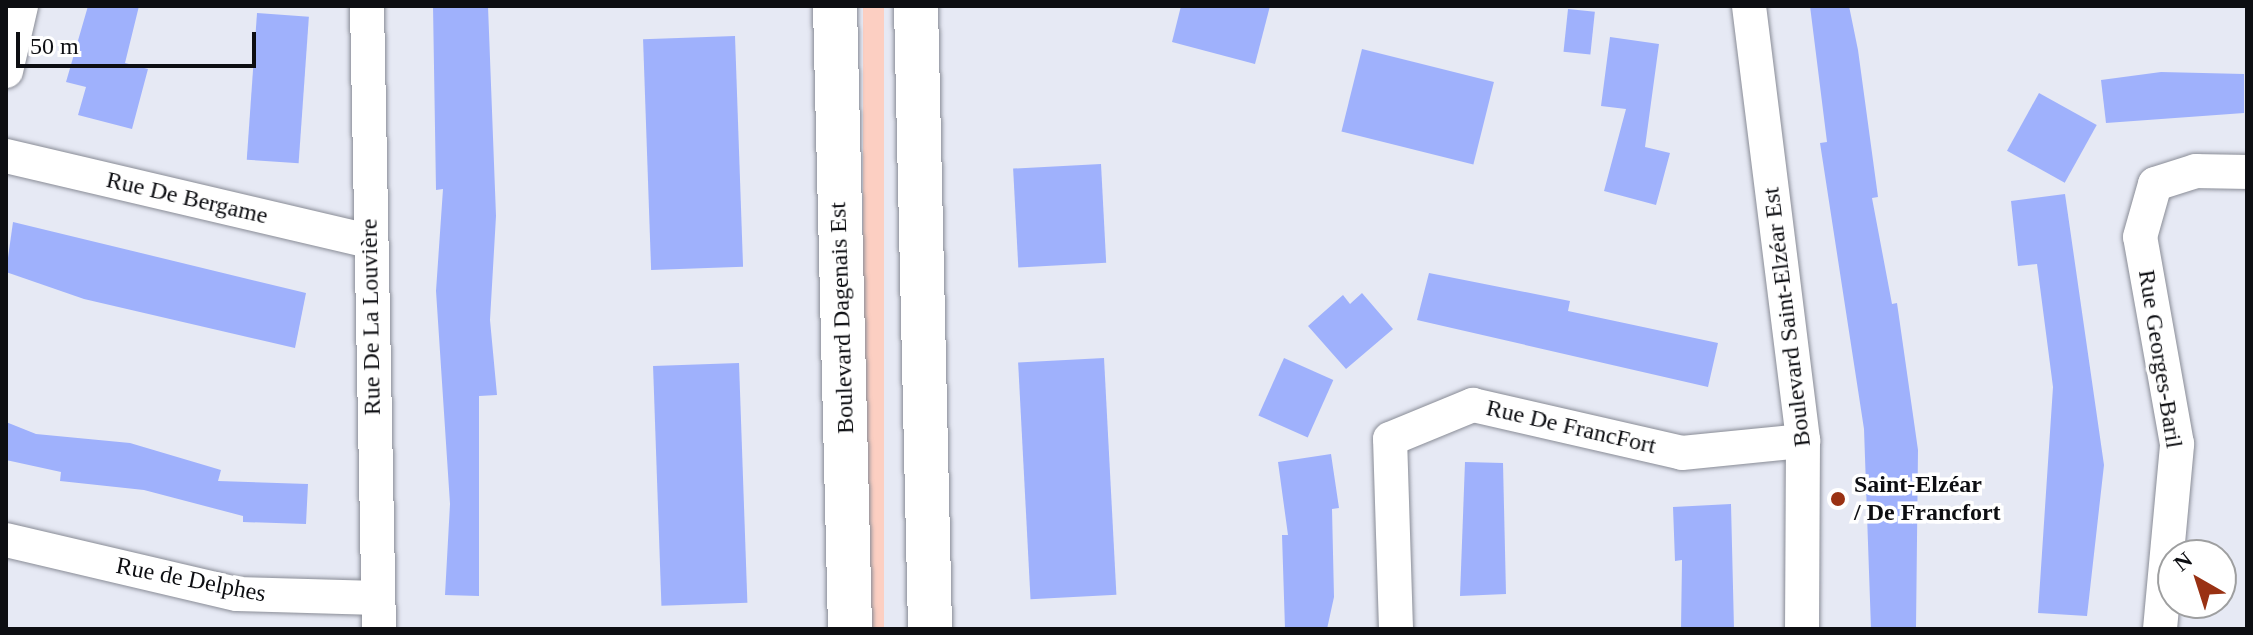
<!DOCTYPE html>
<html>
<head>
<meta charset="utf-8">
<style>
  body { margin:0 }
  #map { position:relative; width:2253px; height:635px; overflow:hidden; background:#e6e9f4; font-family:"Times New Roman",serif }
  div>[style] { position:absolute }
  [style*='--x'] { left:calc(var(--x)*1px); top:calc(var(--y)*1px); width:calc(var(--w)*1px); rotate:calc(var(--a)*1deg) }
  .green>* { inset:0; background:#fccfc2; transform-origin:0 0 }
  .building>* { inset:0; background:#9fb1fc; transform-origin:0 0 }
  .roads { filter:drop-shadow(0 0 2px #898c96) drop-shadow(0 0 2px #898c96) }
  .minor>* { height:34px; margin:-17px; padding:0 17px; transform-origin:17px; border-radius:17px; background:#fff }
  .major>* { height:44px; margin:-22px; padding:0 22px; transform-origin:22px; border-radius:22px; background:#fff }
  .dots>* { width:22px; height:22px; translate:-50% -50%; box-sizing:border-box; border:4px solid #fff; border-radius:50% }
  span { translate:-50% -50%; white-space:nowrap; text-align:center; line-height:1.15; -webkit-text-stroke:7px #fff; paint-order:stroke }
  .street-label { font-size:24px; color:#0d0e12 }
  .poi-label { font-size:24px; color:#0d0e12; font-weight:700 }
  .left { translate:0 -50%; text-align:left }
  .frame { position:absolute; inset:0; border:8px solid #0d0e12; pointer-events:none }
  .north { position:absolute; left:2157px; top:539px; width:80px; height:80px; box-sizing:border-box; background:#fff; border:2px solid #9e9fa0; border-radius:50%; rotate:321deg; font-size:22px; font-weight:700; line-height:32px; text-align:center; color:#0d0e12 }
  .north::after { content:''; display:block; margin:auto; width:28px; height:36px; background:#993113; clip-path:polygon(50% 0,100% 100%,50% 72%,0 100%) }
  .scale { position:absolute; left:16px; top:32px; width:240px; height:36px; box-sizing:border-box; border:4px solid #0d0e12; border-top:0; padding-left:10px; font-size:24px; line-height:28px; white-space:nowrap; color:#0d0e12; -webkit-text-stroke:6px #fff; paint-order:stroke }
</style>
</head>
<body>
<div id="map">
  <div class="green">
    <div style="left:863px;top:6px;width:21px;height:623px"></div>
  </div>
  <div class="building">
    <div style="clip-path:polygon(88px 6px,139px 6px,125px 63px,148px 69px,132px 129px,78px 115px,86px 87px,66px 82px)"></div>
    <div style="clip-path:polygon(433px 6px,488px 6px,496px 216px,490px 320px,497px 395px,479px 396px,479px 596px,445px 595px,450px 504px,436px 291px,443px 189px,436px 190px)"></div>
    <div style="clip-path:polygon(1181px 6px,1270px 6px,1255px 64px,1172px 42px)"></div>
    <div style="clip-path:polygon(1810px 6px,1849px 6px,1858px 50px,1878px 197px,1872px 198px,1892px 304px,1897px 303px,1918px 450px,1916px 629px,1871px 629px,1864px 429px,1820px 143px,1827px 142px)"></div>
    <div style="left:1568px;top:9px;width:27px;height:43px;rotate:6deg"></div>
    <div style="left:257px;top:13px;width:52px;height:147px;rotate:4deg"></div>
    <div style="left:735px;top:36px;width:231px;height:92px;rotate:88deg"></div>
    <div style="clip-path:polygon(1610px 37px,1659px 44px,1645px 147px,1670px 153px,1656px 205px,1604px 191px,1626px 109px,1601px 106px)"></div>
    <div style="left:1362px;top:49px;width:136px;height:85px;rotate:14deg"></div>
    <div style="clip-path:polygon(2161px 72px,2244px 74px,2244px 113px,2106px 123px,2101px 80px)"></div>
    <div style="left:2039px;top:93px;width:66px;height:66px;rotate:29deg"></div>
    <div style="left:1101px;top:164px;width:99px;height:88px;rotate:87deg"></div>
    <div style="clip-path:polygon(2065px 194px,2104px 465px,2087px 616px,2038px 613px,2053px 387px,2037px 264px,2018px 266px,2011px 201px)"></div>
    <div style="clip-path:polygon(13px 222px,306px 293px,295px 348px,84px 299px,6px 272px)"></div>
    <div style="clip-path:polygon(1429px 273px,1570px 301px,1568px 311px,1718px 343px,1708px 387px,1417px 320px)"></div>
    <div style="clip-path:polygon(1362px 293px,1393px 329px,1346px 369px,1308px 326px,1343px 295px,1350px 304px)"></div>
    <div style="left:1104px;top:358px;width:237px;height:86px;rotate:87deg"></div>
    <div style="left:1284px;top:358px;width:54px;height:63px;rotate:24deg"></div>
    <div style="left:739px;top:363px;width:240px;height:86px;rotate:88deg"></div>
    <div style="clip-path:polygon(6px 422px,36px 434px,130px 443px,221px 470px,218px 481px,308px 484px,306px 524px,243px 522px,243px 516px,144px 490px,60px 481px,61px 472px,6px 460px)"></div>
    <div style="clip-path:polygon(1331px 454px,1339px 508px,1332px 509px,1334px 597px,1327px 629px,1285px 629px,1282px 535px,1288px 535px,1278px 462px)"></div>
    <div style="clip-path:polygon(1465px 462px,1503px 463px,1506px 594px,1460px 596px)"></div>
    <div style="clip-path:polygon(1731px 504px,1734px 629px,1681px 629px,1682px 560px,1675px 561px,1673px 507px)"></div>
  </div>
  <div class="roads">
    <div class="minor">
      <div style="--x:367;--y:6;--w:623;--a:88.9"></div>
      <div style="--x:1749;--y:6;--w:438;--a:82.9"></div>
      <div style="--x:1803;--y:441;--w:188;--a:90.3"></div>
      <div style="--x:6;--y:71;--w:67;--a:-77"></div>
      <div style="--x:6;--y:156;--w:373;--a:13.2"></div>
      <div style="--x:6;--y:540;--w:237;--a:13.2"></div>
      <div style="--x:237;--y:594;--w:141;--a:1.6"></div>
      <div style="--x:1396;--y:629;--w:190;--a:-91.8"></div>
      <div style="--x:1390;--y:439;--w:90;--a:-22.3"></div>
      <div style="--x:1473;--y:405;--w:214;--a:12.9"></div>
      <div style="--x:1682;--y:453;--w:122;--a:-5.7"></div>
      <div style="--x:2160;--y:629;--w:186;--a:-84.7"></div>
      <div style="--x:2177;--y:444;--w:210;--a:-100.1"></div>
      <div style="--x:2140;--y:237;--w:55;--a:-74.2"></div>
      <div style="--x:2155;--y:184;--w:43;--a:-17.6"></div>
      <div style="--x:2196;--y:171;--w:51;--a:1.1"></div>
    </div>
    <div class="major">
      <div style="--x:835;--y:6;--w:623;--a:88.62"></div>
      <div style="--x:916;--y:6;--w:623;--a:88.71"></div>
    </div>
  </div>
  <div class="dots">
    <div style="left:1838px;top:499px;background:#993113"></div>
  </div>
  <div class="street-label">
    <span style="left:187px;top:198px;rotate:13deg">Rue De Bergame</span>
    <span style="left:371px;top:317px;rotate:-91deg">Rue De La Louvière</span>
    <span style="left:1787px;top:317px;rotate:-97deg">Boulevard Saint-Elzéar Est</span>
    <span style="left:842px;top:318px;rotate:-92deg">Boulevard Dagenais Est</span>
    <span style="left:2160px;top:359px;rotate:81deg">Rue Georges-Baril</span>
    <span style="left:1571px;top:427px;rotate:13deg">Rue De FrancFort</span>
    <span style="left:191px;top:580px;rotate:11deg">Rue de Delphes</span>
  </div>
  <div class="poi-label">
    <span class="left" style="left:1854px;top:499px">Saint-Elzéar<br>/ De Francfort</span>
  </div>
  <div class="frame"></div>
  <div class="north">N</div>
  <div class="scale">50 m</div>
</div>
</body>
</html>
